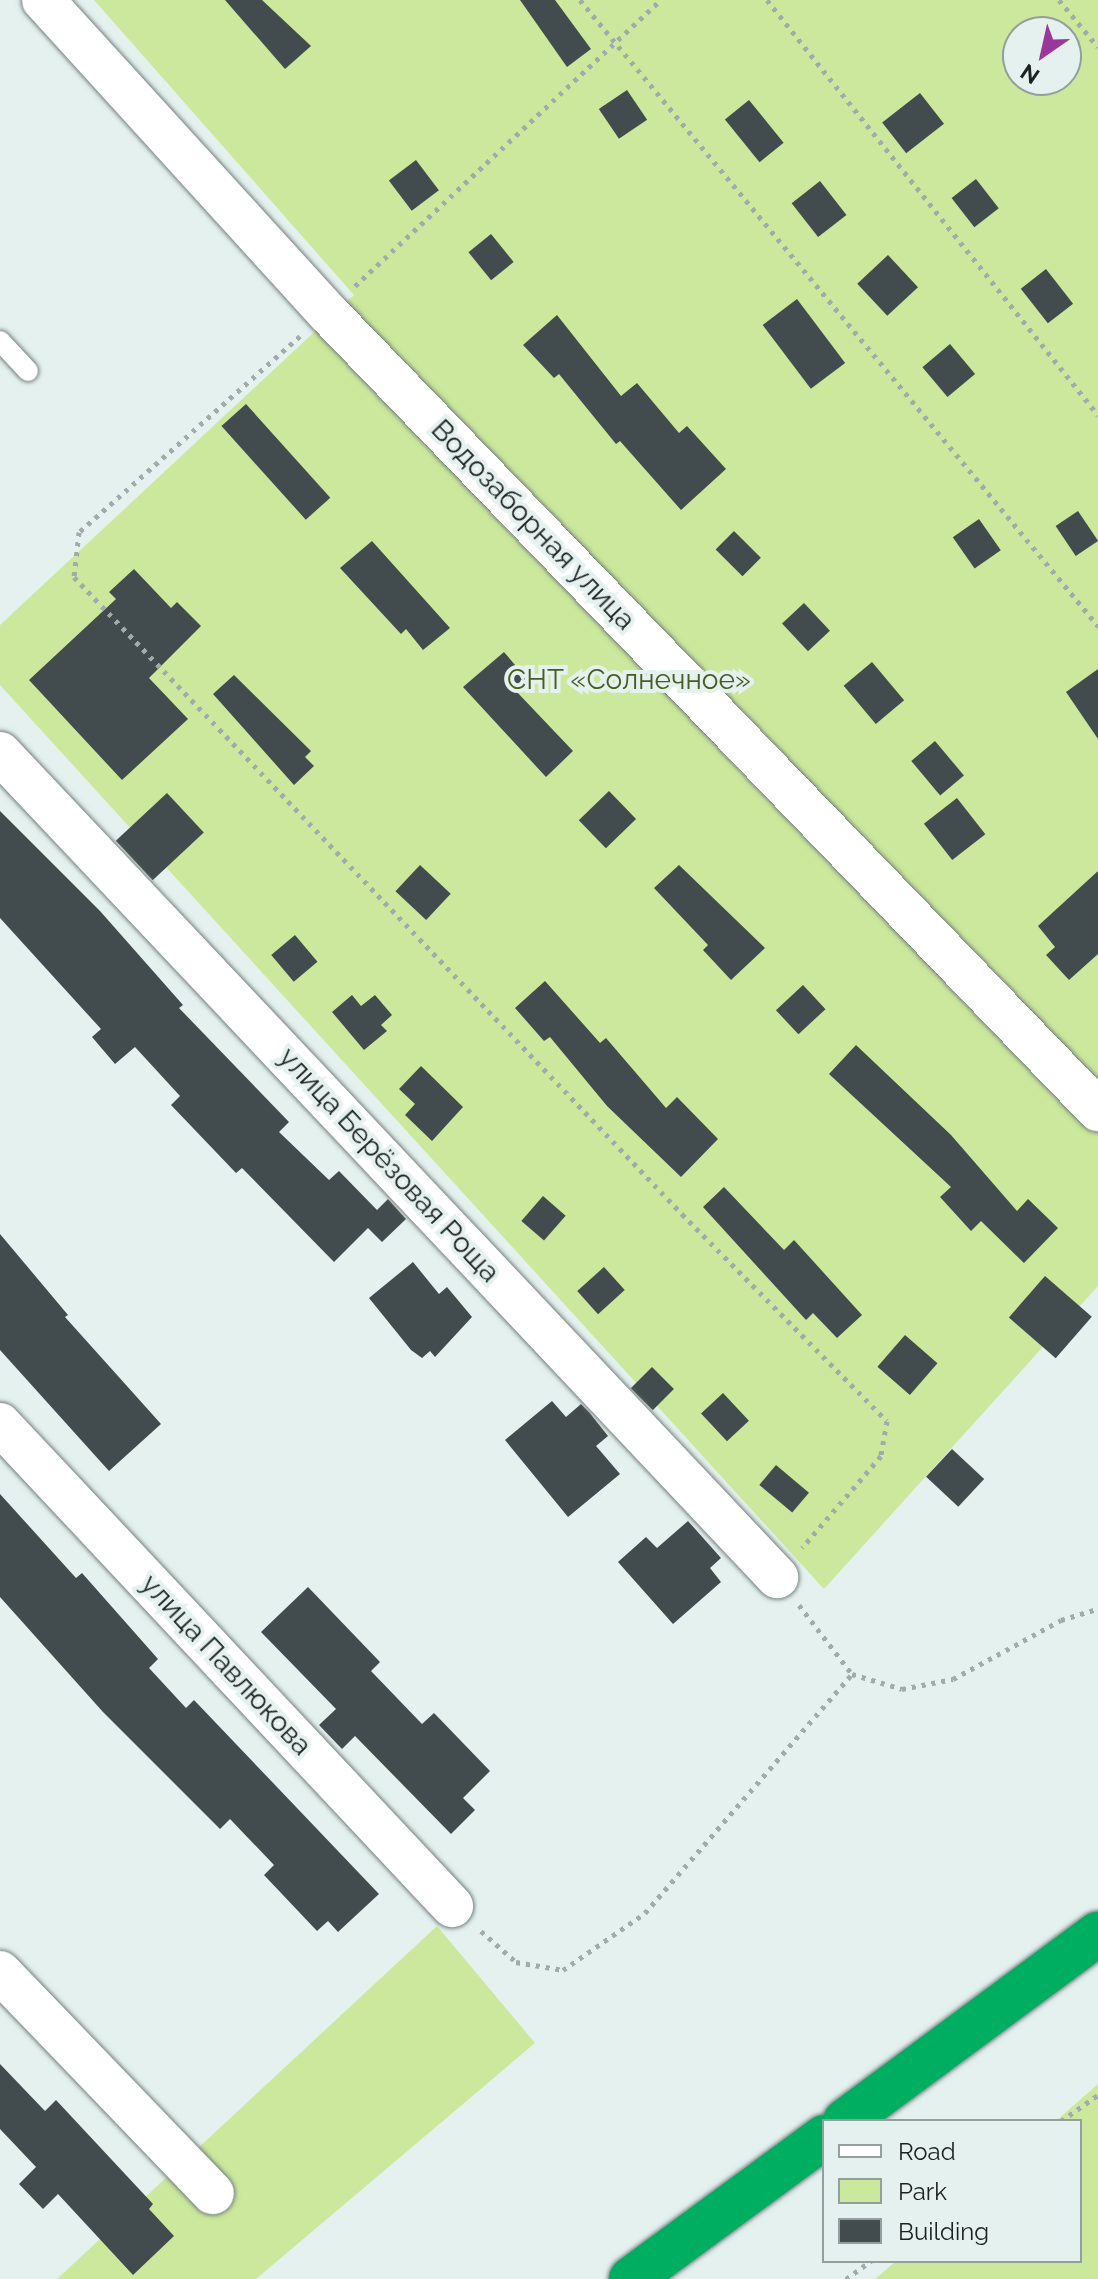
<!DOCTYPE html>
<html>
<head>
<meta charset="utf-8">
<style>
  body { margin:0 }
  #map { position:relative; width:1098px; height:2279px; overflow:hidden; background:#e4f1ef; font-family:Raleway,sans-serif }
  div>[style] { position:absolute }
  [style*='--x'] { left:calc(var(--x)*1px); top:calc(var(--y)*1px); width:calc(var(--w)*1px); rotate:calc(var(--a)*1deg) }
  .green>* { inset:0; background:#cbe89c }
  .building>* { inset:0; background:#424c4e; transform-origin:0 0 }
  .path>* { height:5px; margin-top:-2.5px; transform-origin:0; background:repeating-linear-gradient(90deg,#a1aba9 0 4px,transparent 0 10px) }
  .roads { filter:drop-shadow(0 0 2px #75807e) drop-shadow(0 0 2px #75807e) }
  .lane>* { height:20px; margin:-10px; padding:0 10px; transform-origin:10px; border-radius:10px; background:#fff }
  .street>* { height:42px; margin:-21px; padding:0 21px; transform-origin:21px; border-radius:21px; background:#fff }
  .highway>* { height:44px; margin:-22px; padding:0 22px; transform-origin:22px; border-radius:22px; background:#00ae62 }
  span { translate:-50% -50%; white-space:nowrap; text-align:center; line-height:1.15; -webkit-text-stroke:8px #e4f1ef; paint-order:stroke }
  .street-label { font-size:28px; color:#1d2221 }
  .park-label { font-size:28px; color:#485d20 }
  .legend { position:absolute; left:822px; top:2119px; width:260px; height:144px; box-sizing:border-box; background:#e4f1ef; border:2px solid #949e9d; margin:0; padding:10px 14px; list-style:none; font-size:24px; color:#1d2221 }
  .legend li { display:flex; align-items:center; gap:16px; height:40px }
  .legend b { width:40px; border:2px solid #949e9d }
  .north { position:absolute; left:1002px; top:16px; width:80px; height:80px; box-sizing:border-box; background:#e4f1ef; border:2px solid #949e9d; border-radius:50%; rotate:214deg; font-size:22px; font-weight:700; line-height:32px; text-align:center; color:#1d2221 }
  .north::after { content:''; display:block; margin:auto; width:28px; height:36px; background:#9b369b; clip-path:polygon(50% 0,100% 100%,50% 72%,0 100%) }
</style>
</head>
<body>
<div id="map">
  <div class="green">
    <div style="clip-path:polygon(evenodd,94px 0,1098px 0,1098px 1286px,824px 1589px,0 685px,0 625px,354px 295px,94px 0,1018px 32px,1066px 32px,1066px 80px,1018px 80px,1018px 32px)"></div>
    <div style="clip-path:polygon(437px 1926px,535px 2043px,256px 2279px,57px 2279px)"></div>
    <div style="clip-path:polygon(1098px 2084px,1098px 2279px,875px 2279px,896px 2261px,1080px 2261px,1080px 2121px,1056px 2121px)"></div>
  </div>
  <div class="building">
    <div style="clip-path:polygon(225px 0,262px 0,311px 46px,285px 69px)"></div>
    <div style="clip-path:polygon(520px 0,555px 0,591px 49px,567px 67px)"></div>
    <div style="left:627px;top:90px;width:36px;height:34px;rotate:56deg"></div>
    <div style="left:920px;top:93px;width:39px;height:48px;rotate:52deg"></div>
    <div style="left:749px;top:100px;width:55px;height:31px;rotate:51deg"></div>
    <div style="left:416px;top:160px;width:38px;height:34px;rotate:53deg"></div>
    <div style="left:976px;top:179px;width:37px;height:31px;rotate:52deg"></div>
    <div style="left:820px;top:181px;width:43px;height:36px;rotate:52deg"></div>
    <div style="left:491px;top:234px;width:36px;height:29px;rotate:51deg"></div>
    <div style="left:888px;top:255px;width:44px;height:42px;rotate:47deg"></div>
    <div style="left:1046px;top:269px;width:44px;height:32px;rotate:52deg"></div>
    <div style="left:797px;top:299px;width:80px;height:43px;rotate:53deg"></div>
    <div style="clip-path:polygon(557px 315px,621px 396px,637px 383px,679px 433px,687px 426px,726px 469px,681px 510px,620px 441px,616px 444px,559px 374px,554px 378px,523px 345px)"></div>
    <div style="left:950px;top:344px;width:39px;height:36px;rotate:50deg"></div>
    <div style="left:246px;top:404px;width:126px;height:33px;rotate:48deg"></div>
    <div style="left:1078px;top:511px;width:36px;height:27px;rotate:56deg"></div>
    <div style="left:979px;top:519px;width:38px;height:32px;rotate:55deg"></div>
    <div style="left:734px;top:531px;width:38px;height:26px;rotate:45deg"></div>
    <div style="clip-path:polygon(372px 541px,450px 628px,423px 650px,406px 629px,401px 634px,340px 568px)"></div>
    <div style="clip-path:polygon(134px 569px,171px 608px,177px 602px,201px 626px,149px 678px,188px 719px,122px 780px,29px 680px,116px 599px,109px 592px)"></div>
    <div style="left:804px;top:603px;width:38px;height:30px;rotate:47deg"></div>
    <div style="clip-path:polygon(504px 652px,527px 679px,515px 690px,573px 751px,546px 777px,463px 687px)"></div>
    <div style="left:872px;top:662px;width:50px;height:37px;rotate:50deg"></div>
    <div style="clip-path:polygon(1098px 669px,1098px 739px,1066px 692px)"></div>
    <div style="clip-path:polygon(234px 675px,311px 751px,305px 757px,314px 766px,294px 785px,213px 694px)"></div>
    <div style="left:935px;top:741px;width:45px;height:31px;rotate:50deg"></div>
    <div style="left:609px;top:791px;width:39px;height:42px;rotate:46deg"></div>
    <div style="left:167px;top:793px;width:54px;height:70px;rotate:47deg"></div>
    <div style="left:957px;top:798px;width:46px;height:42px;rotate:52deg"></div>
    <div style="clip-path:polygon(0 811px,100px 911px,183px 1005px,179px 1008px,289px 1122px,279px 1132px,329px 1180px,339px 1171px,377px 1210px,388px 1199px,406px 1219px,382px 1242px,368px 1228px,334px 1262px,242px 1168px,236px 1173px,171px 1105px,180px 1096px,135px 1047px,115px 1064px,92px 1037px,101px 1029px,0 918px)"></div>
    <div style="left:420px;top:865px;width:42px;height:36px;rotate:43deg"></div>
    <div style="clip-path:polygon(679px 865px,765px 948px,731px 980px,703px 950px,708px 945px,654px 888px)"></div>
    <div style="clip-path:polygon(1098px 871px,1098px 954px,1069px 980px,1046px 955px,1055px 947px,1038px 926px)"></div>
    <div style="left:295px;top:935px;width:35px;height:31px;rotate:50deg"></div>
    <div style="clip-path:polygon(545px 981px,600px 1043px,606px 1038px,666px 1108px,677px 1097px,718px 1139px,681px 1177px,607px 1106px,550px 1037px,544px 1041px,515px 1008px)"></div>
    <div style="left:803px;top:985px;width:33px;height:37px;rotate:47deg"></div>
    <div style="clip-path:polygon(352px 995px,361px 1006px,375px 995px,392px 1015px,381px 1025px,387px 1031px,364px 1050px,332px 1012px)"></div>
    <div style="clip-path:polygon(856px 1045px,951px 1135px,1017px 1211px,1028px 1199px,1058px 1228px,1024px 1263px,981px 1221px,971px 1231px,940px 1197px,951px 1187px,829px 1074px)"></div>
    <div style="clip-path:polygon(421px 1066px,463px 1107px,432px 1141px,405px 1115px,415px 1104px,399px 1089px)"></div>
    <div style="clip-path:polygon(724px 1187px,784px 1250px,794px 1240px,862px 1315px,837px 1338px,813px 1313px,806px 1320px,703px 1207px)"></div>
    <div style="left:543px;top:1196px;width:30px;height:33px;rotate:41deg"></div>
    <div style="clip-path:polygon(0 1234px,68px 1315px,65px 1317px,161px 1424px,109px 1471px,0 1350px)"></div>
    <div style="clip-path:polygon(413px 1262px,439px 1294px,447px 1287px,472px 1317px,435px 1357px,430px 1351px,422px 1358px,411px 1350px,369px 1298px)"></div>
    <div style="left:604px;top:1267px;width:31px;height:36px;rotate:48deg"></div>
    <div style="left:1045px;top:1276px;width:62px;height:55px;rotate:41deg"></div>
    <div style="left:905px;top:1335px;width:43px;height:42px;rotate:41deg"></div>
    <div style="left:652px;top:1367px;width:31px;height:30px;rotate:45deg"></div>
    <div style="left:723px;top:1393px;width:38px;height:30px;rotate:47deg"></div>
    <div style="clip-path:polygon(552px 1401px,566px 1417px,581px 1404px,589px 1412px,608px 1436px,596px 1446px,620px 1474px,568px 1517px,505px 1440px)"></div>
    <div style="left:952px;top:1449px;width:44px;height:38px;rotate:43deg"></div>
    <div style="left:776px;top:1465px;width:43px;height:26px;rotate:40deg"></div>
    <div style="clip-path:polygon(0 1494px,76px 1578px,82px 1573px,158px 1659px,149px 1668px,186px 1708px,194px 1700px,379px 1894px,338px 1932px,328px 1921px,317px 1931px,264px 1875px,274px 1865px,230px 1819px,220px 1829px,103px 1712px,0 1597px)"></div>
    <div style="clip-path:polygon(688px 1521px,721px 1558px,710px 1568px,721px 1582px,673px 1624px,618px 1562px,646px 1537px,657px 1548px)"></div>
    <div style="clip-path:polygon(308px 1587px,380px 1662px,371px 1671px,422px 1724px,434px 1713px,490px 1771px,463px 1798px,475px 1810px,451px 1834px,355px 1736px,342px 1749px,319px 1725px,336px 1709px,261px 1632px)"></div>
    <div style="clip-path:polygon(0 2064px,45px 2111px,56px 2100px,153px 2204px,149px 2209px,174px 2236px,133px 2275px,58px 2194px,43px 2209px,19px 2184px,36px 2167px,0 2129px)"></div>
  </div>
  <div class="path">
    <div style="--x:580;--y:0;--w:813;--a:50.39"></div>
    <div style="--x:767;--y:0;--w:531;--a:51.42"></div>
    <div style="--x:1059;--y:0;--w:61;--a:50.3"></div>
    <div style="--x:355;--y:286;--w:419;--a:-43.1"></div>
    <div style="--x:300;--y:336;--w:295;--a:138.4"></div>
    <div style="--x:79;--y:532;--w:45;--a:96.3"></div>
    <div style="--x:74;--y:577;--w:881;--a:46.33"></div>
    <div style="--x:682;--y:1214;--w:291;--a:45.3"></div>
    <div style="--x:887;--y:1421;--w:36;--a:100"></div>
    <div style="--x:881;--y:1456;--w:121;--a:130.7"></div>
    <div style="--x:799;--y:1605;--w:87;--a:52.5"></div>
    <div style="--x:852;--y:1674;--w:52;--a:16.7"></div>
    <div style="--x:902;--y:1689;--w:52;--a:-11.1"></div>
    <div style="--x:953;--y:1679;--w:123;--a:-28.6"></div>
    <div style="--x:1061;--y:1620;--w:39;--a:-17"></div>
    <div style="--x:481;--y:1931;--w:47;--a:41.5"></div>
    <div style="--x:516;--y:1962;--w:48;--a:9.7"></div>
    <div style="--x:563;--y:1970;--w:100;--a:-34.8"></div>
    <div style="--x:645;--y:1913;--w:316;--a:-49.1"></div>
    <div style="--x:1061;--y:2121;--w:45;--a:-35.1"></div>
    <div style="--x:846;--y:2279;--w:31;--a:-36"></div>
  </div>
  <div class="roads">
    <div class="lane">
      <div style="--x:0;--y:341;--w:41;--a:47"></div>
    </div>
    <div class="street">
      <div style="--x:43;--y:0;--w:422;--a:47.7"></div>
      <div style="--x:327;--y:312;--w:1110;--a:45.99"></div>
      <div style="--x:0;--y:753;--w:1133;--a:46.68"></div>
      <div style="--x:0;--y:1424;--w:661;--a:46.84"></div>
      <div style="--x:0;--y:1972;--w:307;--a:46.1"></div>
    </div>
    <div class="highway">
      <div style="--x:845;--y:2121;--w:315;--a:-36.5"></div>
      <div style="--x:631;--y:2279;--w:240;--a:-36.3"></div>
    </div>
  </div>
  <div class="street-label">
    <span style="left:533px;top:525px;rotate:46deg">Водозаборная улица</span>
    <span style="left:389px;top:1165px;rotate:47deg">улица Берёзовая Роща</span>
    <span style="left:226px;top:1665px;rotate:47deg">улица Павлюкова</span>
  </div>
  <div class="park-label">
    <span style="left:629px;top:680px">СНТ «Солнечное»</span>
  </div>
  <ul class="legend">
  <li><b style="height:10px;background:#fff"></b>Road</li>
  <li><b style="height:22px;background:#cbe89c"></b>Park</li>
  <li><b style="height:22px;background:#424c4e"></b>Building</li>
  </ul>
  <div class="north">N</div>
</div>
</body>
</html>
